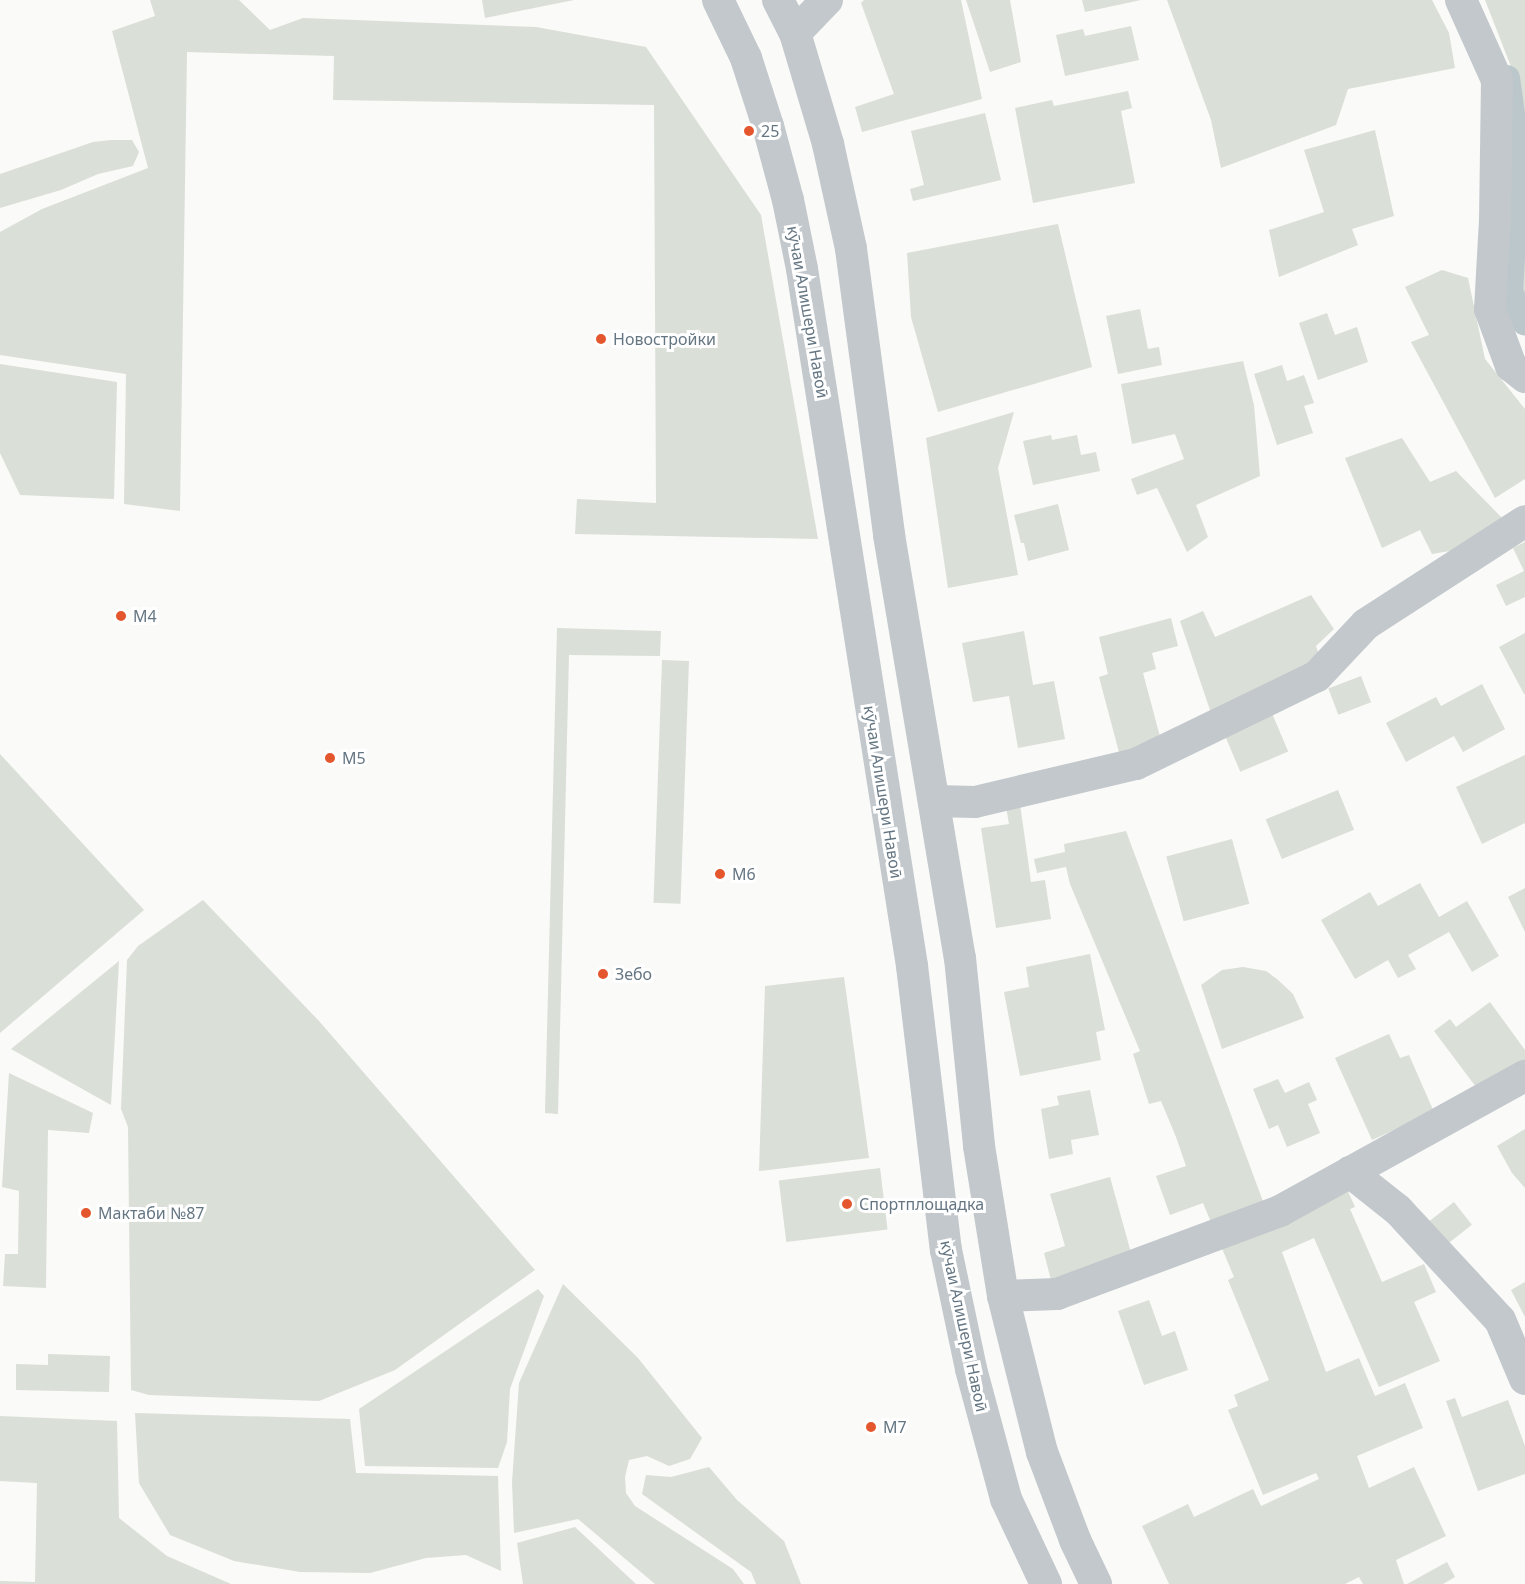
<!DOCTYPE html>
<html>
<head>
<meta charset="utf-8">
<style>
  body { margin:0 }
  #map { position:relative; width:1525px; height:1584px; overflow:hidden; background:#fafaf8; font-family:"Noto Sans",sans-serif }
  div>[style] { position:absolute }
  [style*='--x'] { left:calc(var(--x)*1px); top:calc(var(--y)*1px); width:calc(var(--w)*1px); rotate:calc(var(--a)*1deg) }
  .green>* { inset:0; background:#dadfd7; transform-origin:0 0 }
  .canal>* { height:26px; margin:-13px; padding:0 13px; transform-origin:13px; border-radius:13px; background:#bbc7cb }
  .minor>* { height:32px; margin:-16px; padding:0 16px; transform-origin:16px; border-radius:16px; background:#c3c8cc }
  .dots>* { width:16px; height:16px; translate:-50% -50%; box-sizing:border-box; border:3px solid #fff; border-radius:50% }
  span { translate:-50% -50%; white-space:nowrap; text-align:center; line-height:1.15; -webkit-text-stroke:6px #fff; paint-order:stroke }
  .poi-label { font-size:16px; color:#657683 }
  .left { translate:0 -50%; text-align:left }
  .street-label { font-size:16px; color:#657683 }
</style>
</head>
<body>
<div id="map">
  <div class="green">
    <div style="clip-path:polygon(150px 0,239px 0,270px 30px,303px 18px,536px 27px,646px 47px,761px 215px,818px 539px,575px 534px,577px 499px,656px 503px,654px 105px,333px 100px,334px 56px,187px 52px,180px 511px,124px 504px,126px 374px,0 355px,0 232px,42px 209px,148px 168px,112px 31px,155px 16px)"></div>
    <div style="clip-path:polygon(482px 0,574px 0,485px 18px)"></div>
    <div style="clip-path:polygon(864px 0,961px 0,982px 99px,862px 132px,855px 107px,894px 94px,861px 3px)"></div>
    <div style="clip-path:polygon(966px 0,1010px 0,1021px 62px,990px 72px)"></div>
    <div style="clip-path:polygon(1082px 0,1141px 0,1085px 12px)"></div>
    <div style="clip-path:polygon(1167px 0,1432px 0,1449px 33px,1455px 68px,1348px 89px,1336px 125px,1221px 168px,1211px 120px)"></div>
    <div style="clip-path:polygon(1485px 0,1525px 0,1525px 301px,1520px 290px,1523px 152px,1515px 77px)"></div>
    <div style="clip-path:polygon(1131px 26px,1139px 60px,1065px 76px,1056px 35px,1083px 29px,1085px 36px)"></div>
    <div style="clip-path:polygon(1128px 91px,1132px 108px,1121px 111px,1135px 183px,1033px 203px,1015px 108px,1052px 100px,1054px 106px)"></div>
    <div style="clip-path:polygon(985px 113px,1001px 180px,913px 201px,910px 189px,924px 185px,911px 131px)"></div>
    <div style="clip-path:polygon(1375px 130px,1394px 216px,1352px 229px,1358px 245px,1279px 277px,1269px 230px,1324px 212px,1304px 150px)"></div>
    <div style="clip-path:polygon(111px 140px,132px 140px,139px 152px,133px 166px,98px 174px,61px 190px,0 208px,0 174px,93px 142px)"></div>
    <div style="clip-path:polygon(1058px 224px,1092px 367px,938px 412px,911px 317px,907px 253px)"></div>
    <div style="clip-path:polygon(1442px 270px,1468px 278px,1485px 359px,1525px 409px,1525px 479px,1495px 498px,1411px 342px,1429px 335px,1405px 287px)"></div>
    <div style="clip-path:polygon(1140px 309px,1148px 349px,1159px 347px,1162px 365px,1118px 374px,1106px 316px)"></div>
    <div style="clip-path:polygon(1327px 313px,1335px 335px,1357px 327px,1368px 362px,1318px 380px,1299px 323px)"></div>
    <div style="clip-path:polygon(1243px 361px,1254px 405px,1260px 476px,1196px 505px,1208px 537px,1187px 552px,1157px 488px,1137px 495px,1131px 479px,1184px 459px,1175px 434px,1132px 444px,1121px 384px)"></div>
    <div style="clip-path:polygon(0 364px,117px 382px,114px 499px,20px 495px,0 453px)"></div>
    <div style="clip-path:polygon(1282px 365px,1287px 381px,1304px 375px,1314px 403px,1304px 406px,1313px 433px,1277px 445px,1254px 374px)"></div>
    <div style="clip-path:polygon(1014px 412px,998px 468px,1018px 575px,948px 588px,926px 438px)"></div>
    <div style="clip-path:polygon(1051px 435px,1052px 440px,1077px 435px,1081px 455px,1096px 452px,1100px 471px,1033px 485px,1023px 441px)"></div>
    <div style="clip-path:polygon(1402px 438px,1430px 482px,1456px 471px,1505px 521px,1474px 547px,1432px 554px,1420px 530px,1382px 548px,1345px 458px)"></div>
    <div style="clip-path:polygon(1058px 504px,1069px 550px,1028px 561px,1024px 543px,1021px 543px,1014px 515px)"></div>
    <div style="clip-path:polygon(1525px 542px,1525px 597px,1506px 606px,1496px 585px,1524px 571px,1513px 548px)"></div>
    <div style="clip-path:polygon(1311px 595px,1334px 629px,1316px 646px,1321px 661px,1214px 722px,1180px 621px,1203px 611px,1215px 637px)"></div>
    <div style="clip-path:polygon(1171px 618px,1178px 646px,1152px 653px,1156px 669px,1143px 673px,1162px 744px,1120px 756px,1099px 677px,1108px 674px,1099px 637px)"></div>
    <div style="clip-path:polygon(557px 628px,661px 631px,660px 656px,569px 655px,558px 1114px,545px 1113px)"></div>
    <div style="clip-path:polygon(1024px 631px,1033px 685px,1054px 681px,1065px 739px,1018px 748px,1009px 696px,973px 702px,962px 643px)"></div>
    <div style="clip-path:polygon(1525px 633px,1525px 694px,1524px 694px,1499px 647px)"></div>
    <div style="left:662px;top:660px;width:27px;height:243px;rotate:2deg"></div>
    <div style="left:1361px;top:676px;width:28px;height:35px;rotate:69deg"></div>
    <div style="clip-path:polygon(1482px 684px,1505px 729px,1463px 752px,1454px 736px,1406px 762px,1386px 723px,1436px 697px,1441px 706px)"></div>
    <div style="left:1271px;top:711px;width:44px;height:52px;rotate:67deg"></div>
    <div style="clip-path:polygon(0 754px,144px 910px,0 1033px)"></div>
    <div style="clip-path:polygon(1525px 755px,1525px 823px,1482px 844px,1456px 787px)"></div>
    <div style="left:1338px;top:790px;width:43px;height:78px;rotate:68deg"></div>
    <div style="clip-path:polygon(1020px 804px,1031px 882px,1045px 880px,1051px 919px,996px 928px,981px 828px,1009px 824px,1006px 807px)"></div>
    <div style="clip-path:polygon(1126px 831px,1271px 1223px,1347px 1189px,1355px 1207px,1350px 1209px,1382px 1282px,1424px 1264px,1436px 1292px,1414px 1302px,1440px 1361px,1379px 1387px,1314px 1238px,1282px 1252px,1326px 1372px,1359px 1358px,1375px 1396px,1405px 1383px,1423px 1428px,1357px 1456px,1369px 1488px,1414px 1467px,1446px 1536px,1396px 1560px,1404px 1584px,1363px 1584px,1359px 1577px,1345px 1584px,1169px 1584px,1142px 1526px,1188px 1504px,1194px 1517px,1253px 1489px,1261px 1506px,1319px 1479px,1316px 1473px,1263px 1495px,1228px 1410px,1238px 1406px,1234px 1395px,1269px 1380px,1228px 1280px,1234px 1277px,1203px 1203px,1170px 1215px,1156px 1176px,1186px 1166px,1176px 1137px,1161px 1101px,1149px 1104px,1133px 1054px,1140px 1051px,1070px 884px,1066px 867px,1037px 873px,1034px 859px,1065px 852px,1064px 844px)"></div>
    <div style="left:1232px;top:839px;width:67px;height:68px;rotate:75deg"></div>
    <div style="clip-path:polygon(1420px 883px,1439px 917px,1467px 901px,1499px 956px,1472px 972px,1449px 932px,1408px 955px,1416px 969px,1398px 978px,1388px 960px,1355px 979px,1321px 920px,1370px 892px,1378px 906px)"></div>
    <div style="clip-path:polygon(1525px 888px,1525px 932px,1508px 897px)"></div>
    <div style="clip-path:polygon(203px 900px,319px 1021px,535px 1270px,395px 1370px,319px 1401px,149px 1395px,131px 1390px,128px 1127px,121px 1109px,127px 960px,138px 946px)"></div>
    <div style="clip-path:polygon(1090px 954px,1105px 1030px,1096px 1032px,1101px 1060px,1020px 1076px,1004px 992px,1029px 987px,1026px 967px)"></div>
    <div style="clip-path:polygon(119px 961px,111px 1105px,11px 1049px)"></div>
    <div style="clip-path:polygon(1243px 967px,1266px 971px,1277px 979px,1293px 994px,1304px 1018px,1222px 1049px,1201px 985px,1222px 970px)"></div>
    <div style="clip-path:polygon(844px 977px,869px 1158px,759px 1171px,765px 986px)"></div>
    <div style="clip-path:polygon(1490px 1002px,1525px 1050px,1525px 1063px,1482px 1095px,1434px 1031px,1450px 1019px,1456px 1027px)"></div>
    <div style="clip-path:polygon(1389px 1034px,1400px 1058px,1409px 1055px,1434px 1112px,1372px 1140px,1335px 1058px)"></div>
    <div style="clip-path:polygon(9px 1073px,93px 1113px,89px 1133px,48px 1130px,46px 1288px,3px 1286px,5px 1254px,18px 1254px,19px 1191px,2px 1187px)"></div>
    <div style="clip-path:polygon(1278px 1079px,1285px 1093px,1309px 1082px,1317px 1100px,1308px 1104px,1320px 1133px,1287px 1147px,1278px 1125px,1269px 1129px,1253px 1089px)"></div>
    <div style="clip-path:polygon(1090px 1090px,1099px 1135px,1071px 1140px,1073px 1154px,1049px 1159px,1041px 1109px,1059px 1105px,1057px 1096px)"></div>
    <div style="clip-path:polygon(1525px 1129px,1525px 1188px,1512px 1173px,1497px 1146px)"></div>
    <div style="left:880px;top:1168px;width:62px;height:102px;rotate:83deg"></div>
    <div style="clip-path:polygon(1110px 1177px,1133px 1260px,1052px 1284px,1044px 1253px,1065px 1246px,1050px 1194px)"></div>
    <div style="left:1454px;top:1202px;width:29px;height:33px;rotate:52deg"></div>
    <div style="clip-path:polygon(1525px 1282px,1525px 1317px,1511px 1290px)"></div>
    <div style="clip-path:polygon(563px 1284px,638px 1358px,702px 1438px,690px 1459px,669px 1466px,647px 1456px,629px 1460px,625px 1477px,626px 1493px,635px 1506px,733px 1569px,744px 1584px,655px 1584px,578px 1519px,514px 1533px,512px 1482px,519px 1383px)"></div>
    <div style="clip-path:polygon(538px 1289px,544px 1296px,510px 1389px,507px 1442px,498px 1468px,365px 1466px,359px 1409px)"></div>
    <div style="clip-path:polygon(1149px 1300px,1162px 1336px,1175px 1331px,1188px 1370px,1144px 1385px,1118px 1311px)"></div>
    <div style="clip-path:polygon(48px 1354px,110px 1356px,109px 1392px,16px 1390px,16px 1364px,48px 1365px)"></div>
    <div style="clip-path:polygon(1455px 1398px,1462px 1417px,1508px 1400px,1525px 1446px,1525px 1474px,1478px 1491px,1446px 1401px)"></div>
    <div style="clip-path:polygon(135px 1413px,350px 1419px,356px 1473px,498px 1476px,501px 1571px,466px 1555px,426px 1558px,370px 1573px,300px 1572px,234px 1561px,170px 1535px,139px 1483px)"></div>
    <div style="clip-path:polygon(0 1416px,117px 1421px,119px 1518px,167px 1556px,231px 1584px,0 1584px,0 1581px,35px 1582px,37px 1483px,0 1481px)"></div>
    <div style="clip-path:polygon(709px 1467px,737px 1500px,784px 1541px,801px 1584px,756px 1584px,751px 1572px,642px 1494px,646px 1475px,671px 1477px)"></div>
    <div style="clip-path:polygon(575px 1527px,636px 1584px,523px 1584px,517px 1543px)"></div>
    <div style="clip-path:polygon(1447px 1562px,1455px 1577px,1443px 1584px,1407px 1584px)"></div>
  </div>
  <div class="canal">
    <div style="--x:1507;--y:78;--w:80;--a:82.1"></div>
    <div style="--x:1518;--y:157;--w:135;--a:93.4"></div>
    <div style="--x:1510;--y:292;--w:34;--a:64"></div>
  </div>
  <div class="minor">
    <div style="--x:718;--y:0;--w:64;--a:64.2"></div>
    <div style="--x:746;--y:58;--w:71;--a:72.1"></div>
    <div style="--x:768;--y:126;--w:77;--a:74.9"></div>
    <div style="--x:788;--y:200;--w:70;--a:78.5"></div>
    <div style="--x:802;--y:269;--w:706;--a:81.03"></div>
    <div style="--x:912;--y:966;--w:286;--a:83.2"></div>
    <div style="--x:946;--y:1250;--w:122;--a:78.1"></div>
    <div style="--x:971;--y:1369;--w:135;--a:74.9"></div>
    <div style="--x:1006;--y:1499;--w:94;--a:64.8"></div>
    <div style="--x:778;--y:0;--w:37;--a:63"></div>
    <div style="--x:795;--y:33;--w:116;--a:73.4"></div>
    <div style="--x:828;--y:144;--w:107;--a:77.6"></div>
    <div style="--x:851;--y:249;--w:289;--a:82.4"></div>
    <div style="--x:889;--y:535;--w:429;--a:80.5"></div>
    <div style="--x:960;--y:958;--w:189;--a:84.2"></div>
    <div style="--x:979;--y:1146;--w:152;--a:80.9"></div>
    <div style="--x:1003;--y:1296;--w:161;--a:76"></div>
    <div style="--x:1042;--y:1452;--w:94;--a:69.4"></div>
    <div style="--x:1075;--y:1540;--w:49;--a:64.5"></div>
    <div style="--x:1461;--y:0;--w:88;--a:65.8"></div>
    <div style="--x:1497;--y:80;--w:140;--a:90.8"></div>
    <div style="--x:1495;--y:220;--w:89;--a:93.2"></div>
    <div style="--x:1490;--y:309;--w:61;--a:69.8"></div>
    <div style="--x:1511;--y:366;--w:18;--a:38"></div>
    <div style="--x:795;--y:33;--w:46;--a:-45.9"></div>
    <div style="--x:935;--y:801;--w:40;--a:1.4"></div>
    <div style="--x:975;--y:802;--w:165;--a:-13.3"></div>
    <div style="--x:1136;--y:764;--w:201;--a:-25.9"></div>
    <div style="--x:1317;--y:676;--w:71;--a:-46.7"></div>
    <div style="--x:1366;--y:624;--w:189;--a:-32.9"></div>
    <div style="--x:1350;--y:1172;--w:61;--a:38.4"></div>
    <div style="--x:1398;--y:1210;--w:150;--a:47.2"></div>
    <div style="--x:1500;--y:1320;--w:64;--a:67"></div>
    <div style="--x:1003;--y:1296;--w:54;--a:-2.1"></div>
    <div style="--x:1057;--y:1294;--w:238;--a:-20.4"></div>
    <div style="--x:1280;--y:1211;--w:280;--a:-28.9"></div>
  </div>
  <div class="dots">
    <div style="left:749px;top:131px;background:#e4572e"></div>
    <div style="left:601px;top:339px;background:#e4572e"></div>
    <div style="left:121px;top:616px;background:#e4572e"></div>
    <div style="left:330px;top:758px;background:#e4572e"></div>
    <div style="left:720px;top:874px;background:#e4572e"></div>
    <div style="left:603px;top:974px;background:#e4572e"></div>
    <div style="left:847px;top:1204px;background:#e4572e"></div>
    <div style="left:86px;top:1213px;background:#e4572e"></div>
    <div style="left:871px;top:1427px;background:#e4572e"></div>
  </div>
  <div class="poi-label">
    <span class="left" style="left:761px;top:131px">25</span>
    <span class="left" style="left:613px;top:339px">Новостройки</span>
    <span class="left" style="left:133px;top:616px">М4</span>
    <span class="left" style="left:342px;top:758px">М5</span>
    <span class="left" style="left:732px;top:874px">М6</span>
    <span class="left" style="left:615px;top:974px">Зебо</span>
    <span class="left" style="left:859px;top:1204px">Спортплощадка</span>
    <span class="left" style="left:98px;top:1213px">Мактаби №87</span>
    <span class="left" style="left:883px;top:1427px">М7</span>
  </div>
  <div class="street-label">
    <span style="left:808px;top:312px;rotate:80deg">кӯчаи Алишери Навоӣ</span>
    <span style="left:883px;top:792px;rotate:81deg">кӯчаи Алишери Навоӣ</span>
    <span style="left:964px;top:1326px;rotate:78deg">кӯчаи Алишери Навоӣ</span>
  </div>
</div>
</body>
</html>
